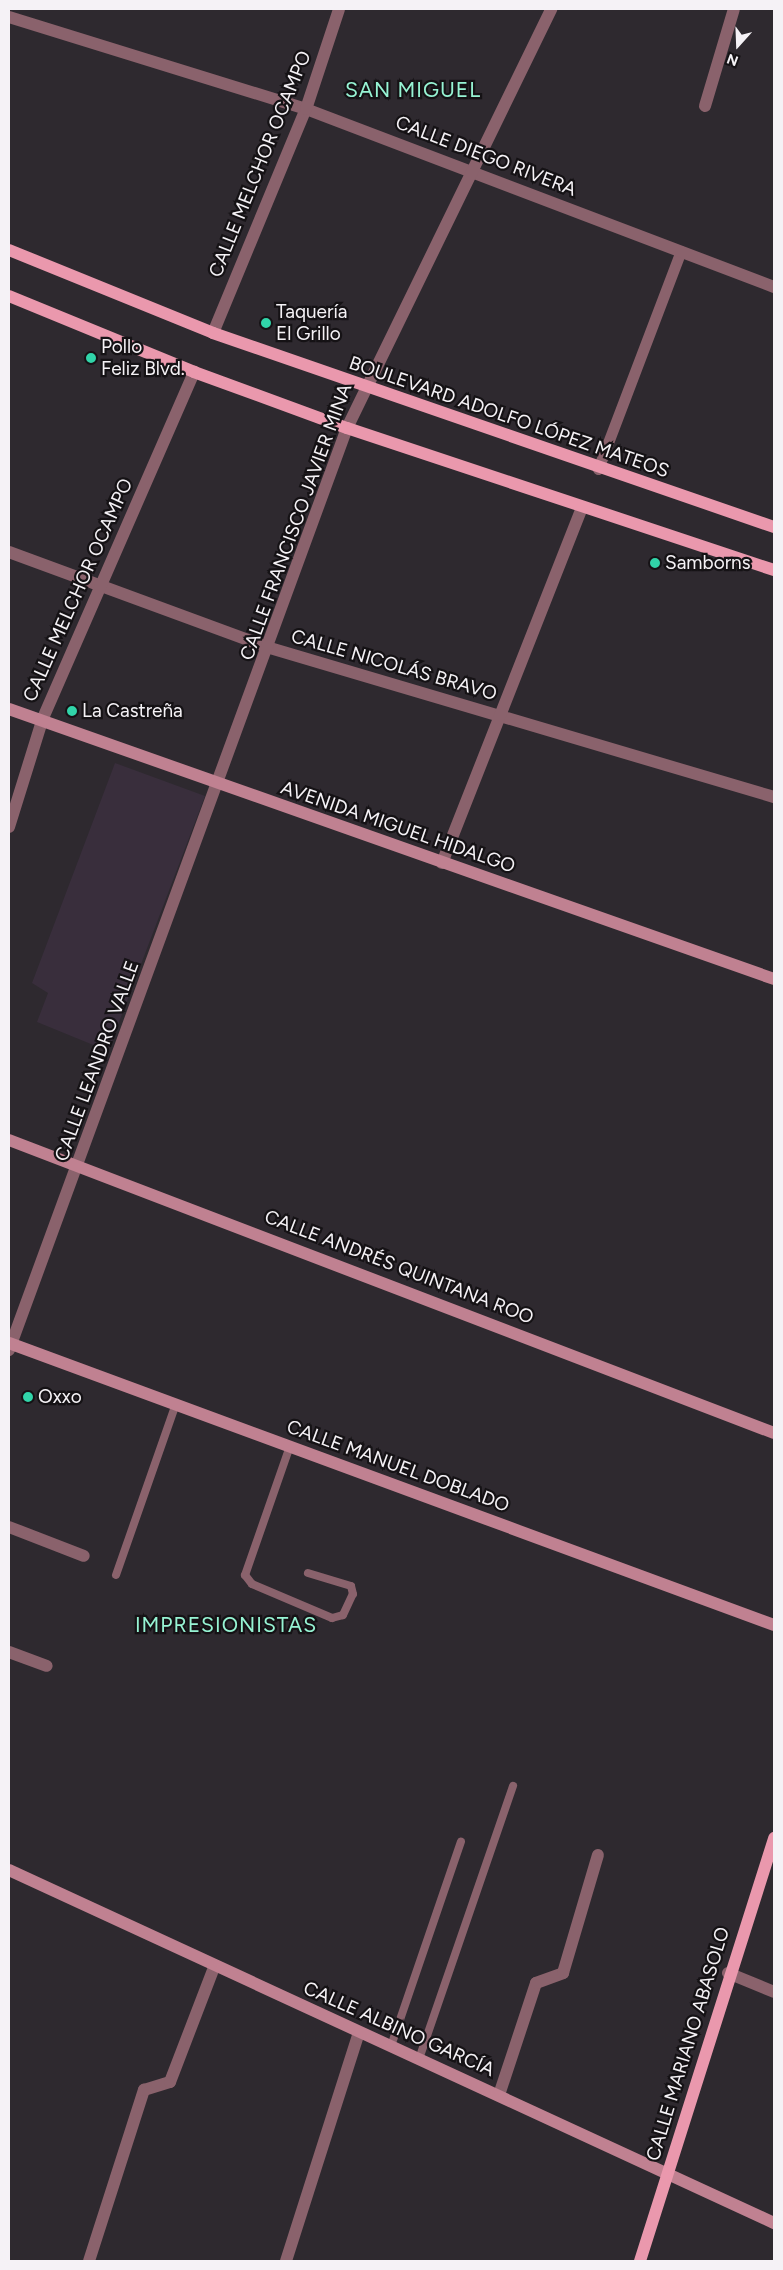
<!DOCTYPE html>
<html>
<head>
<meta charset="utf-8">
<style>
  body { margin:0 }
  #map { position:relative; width:783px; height:2270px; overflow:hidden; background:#2e292f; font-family:Figtree,sans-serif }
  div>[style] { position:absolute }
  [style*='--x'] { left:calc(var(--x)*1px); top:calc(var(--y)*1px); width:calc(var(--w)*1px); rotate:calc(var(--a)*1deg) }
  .education>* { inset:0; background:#392e3c }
  .service>* { height:8px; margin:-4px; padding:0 4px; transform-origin:4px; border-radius:4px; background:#8a626c }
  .pedestrian>* { height:11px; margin:-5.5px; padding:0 5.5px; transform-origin:5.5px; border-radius:5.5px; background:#8a626c }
  .minor>* { height:12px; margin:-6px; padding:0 6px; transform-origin:6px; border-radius:6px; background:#8a626c }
  .secondary>* { height:12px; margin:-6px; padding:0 6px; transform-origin:6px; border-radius:6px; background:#c08191 }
  .primary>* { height:12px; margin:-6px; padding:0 6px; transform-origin:6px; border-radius:6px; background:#ea98ad }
  .dots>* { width:14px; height:14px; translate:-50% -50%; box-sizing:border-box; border:2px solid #151215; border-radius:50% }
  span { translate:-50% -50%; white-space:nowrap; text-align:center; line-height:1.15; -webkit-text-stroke:4.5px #151215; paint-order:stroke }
  .street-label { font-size:19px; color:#f5f2f6 }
  .poi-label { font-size:19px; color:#f5f2f6 }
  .left { translate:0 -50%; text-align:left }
  .quarter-label { font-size:21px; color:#97f4d4; letter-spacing:1px }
  .frame { position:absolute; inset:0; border:10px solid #f5f2f6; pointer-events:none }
  .north { position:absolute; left:713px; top:20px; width:50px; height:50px; -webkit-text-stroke:4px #151215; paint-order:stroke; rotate:200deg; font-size:14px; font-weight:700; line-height:20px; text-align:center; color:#f5f2f6 }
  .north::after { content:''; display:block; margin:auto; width:18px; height:22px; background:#f5f2f6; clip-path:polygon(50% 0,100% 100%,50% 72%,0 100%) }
</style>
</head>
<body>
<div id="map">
  <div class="education">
    <div style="clip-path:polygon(115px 763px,205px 796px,108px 1051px,37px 1022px,48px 993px,32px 983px)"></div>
  </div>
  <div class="service">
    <div style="--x:290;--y:1446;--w:137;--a:109.2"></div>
    <div style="--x:245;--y:1575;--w:11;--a:52"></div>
    <div style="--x:252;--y:1584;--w:87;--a:23"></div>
    <div style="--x:332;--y:1618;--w:11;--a:-15"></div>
    <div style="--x:343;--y:1615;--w:23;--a:-65"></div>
    <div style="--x:353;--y:1594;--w:8;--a:-104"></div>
    <div style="--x:351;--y:1586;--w:45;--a:-163.2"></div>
    <div style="--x:116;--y:1575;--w:181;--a:-70.7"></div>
    <div style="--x:391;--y:2046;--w:216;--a:-71.1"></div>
    <div style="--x:419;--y:2059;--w:289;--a:-71"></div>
  </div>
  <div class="pedestrian">
    <div style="--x:598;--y:469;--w:233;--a:-69.2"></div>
  </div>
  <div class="minor">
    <div style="--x:9;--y:17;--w:311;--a:17.2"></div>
    <div style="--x:306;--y:109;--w:501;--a:20.82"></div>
    <div style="--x:705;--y:106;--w:101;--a:-73.4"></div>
    <div style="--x:213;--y:333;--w:243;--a:-67.5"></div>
    <div style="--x:306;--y:109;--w:105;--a:-71.7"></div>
    <div style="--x:9;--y:552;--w:278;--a:20.2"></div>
    <div style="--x:270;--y:648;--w:526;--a:16.47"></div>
    <div style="--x:9;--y:827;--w:114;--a:-72.7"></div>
    <div style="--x:43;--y:718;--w:378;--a:-66.4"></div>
    <div style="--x:442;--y:863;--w:382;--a:-68.5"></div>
    <div style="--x:9;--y:1350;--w:982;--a:-69.87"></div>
    <div style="--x:347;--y:428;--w:466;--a:-64"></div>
    <div style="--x:9;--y:1527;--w:80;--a:21.1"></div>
    <div style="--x:9;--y:1652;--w:40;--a:20.2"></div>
    <div style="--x:728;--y:1973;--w:50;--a:22.4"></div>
    <div style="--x:499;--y:2095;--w:118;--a:-71.7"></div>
    <div style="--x:536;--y:1983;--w:29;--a:-20"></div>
    <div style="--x:563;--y:1973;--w:123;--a:-73.5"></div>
    <div style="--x:89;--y:2261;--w:180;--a:-72.2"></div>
    <div style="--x:144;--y:2090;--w:27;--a:-17"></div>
    <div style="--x:170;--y:2082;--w:125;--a:-69"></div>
    <div style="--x:286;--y:2261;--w:240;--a:-72.3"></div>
  </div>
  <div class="secondary">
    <div style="--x:9;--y:709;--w:811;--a:19.44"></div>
    <div style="--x:9;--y:1140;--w:819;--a:20.96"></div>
    <div style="--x:9;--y:1343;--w:815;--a:20.24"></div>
    <div style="--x:9;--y:1870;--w:843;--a:24.77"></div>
  </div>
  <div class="primary">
    <div style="--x:9;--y:250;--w:220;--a:22.1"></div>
    <div style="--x:213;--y:333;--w:594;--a:19.08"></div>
    <div style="--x:9;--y:296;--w:200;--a:22.3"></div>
    <div style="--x:194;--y:372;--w:163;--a:20.1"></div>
    <div style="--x:347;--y:428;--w:450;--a:18.4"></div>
    <div style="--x:640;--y:2261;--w:444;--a:-72.4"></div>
  </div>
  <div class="dots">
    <div style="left:266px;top:323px;background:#31d4a9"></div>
    <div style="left:91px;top:358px;background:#31d4a9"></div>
    <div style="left:655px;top:563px;background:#31d4a9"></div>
    <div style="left:72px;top:711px;background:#31d4a9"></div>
    <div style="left:28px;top:1397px;background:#31d4a9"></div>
  </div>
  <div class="street-label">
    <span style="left:486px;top:156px;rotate:21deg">CALLE DIEGO RIVERA</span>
    <span style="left:260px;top:164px;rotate:-68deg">CALLE MELCHOR OCAMPO</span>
    <span style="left:509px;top:417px;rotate:19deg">BOULEVARD ADOLFO LÓPEZ MATEOS</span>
    <span style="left:296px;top:522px;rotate:-70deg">CALLE FRANCISCO JAVIER MINA</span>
    <span style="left:78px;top:590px;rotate:-66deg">CALLE MELCHOR OCAMPO</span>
    <span style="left:394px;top:665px;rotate:16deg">CALLE NICOLÁS BRAVO</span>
    <span style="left:398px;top:827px;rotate:19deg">AVENIDA MIGUEL HIDALGO</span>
    <span style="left:97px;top:1061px;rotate:-70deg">CALLE LEANDRO VALLE</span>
    <span style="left:399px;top:1267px;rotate:21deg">CALLE ANDRÉS QUINTANA ROO</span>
    <span style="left:398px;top:1466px;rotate:20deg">CALLE MANUEL DOBLADO</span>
    <span style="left:399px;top:2029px;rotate:24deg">CALLE ALBINO GARCÍA</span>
    <span style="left:688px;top:2044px;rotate:-73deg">CALLE MARIANO ABASOLO</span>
  </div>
  <div class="poi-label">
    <span class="left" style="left:276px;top:323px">Taquería<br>El Grillo</span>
    <span class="left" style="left:101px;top:358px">Pollo<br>Feliz Blvd.</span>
    <span class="left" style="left:665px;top:563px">Samborns</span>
    <span class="left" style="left:82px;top:711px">La Castreña</span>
    <span class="left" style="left:38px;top:1397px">Oxxo</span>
  </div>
  <div class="quarter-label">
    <span style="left:413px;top:90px">SAN MIGUEL</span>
    <span style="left:226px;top:1625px">IMPRESIONISTAS</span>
  </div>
  <div class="frame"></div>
  <div class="north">N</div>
</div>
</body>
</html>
